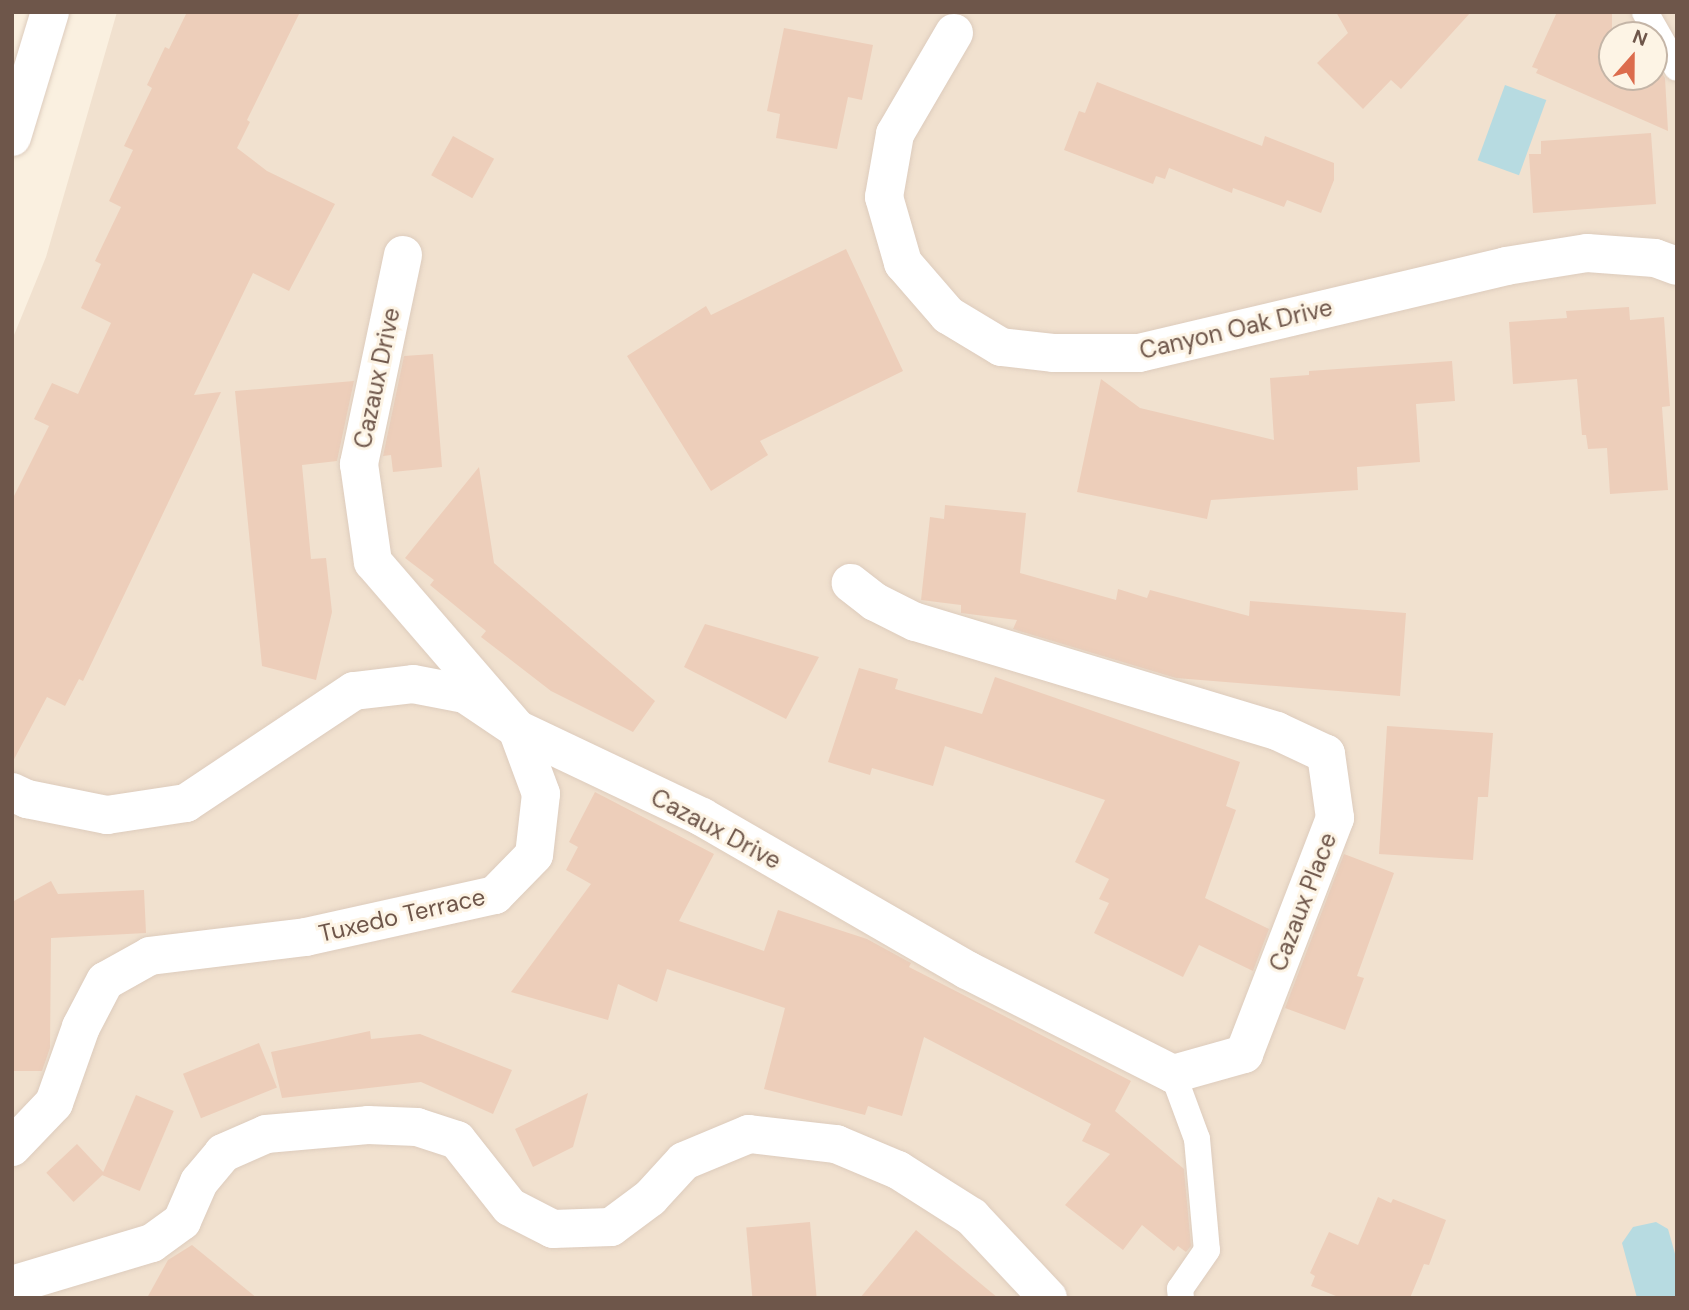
<!DOCTYPE html>
<html>
<head>
<meta charset="utf-8">
<style>
  body { margin:0 }
  #map { position:relative; width:1689px; height:1310px; overflow:hidden; background:#faf0e0; font-family:"DM Sans",sans-serif }
  div>[style] { position:absolute }
  [style*='--x'] { left:calc(var(--x)*1px); top:calc(var(--y)*1px); width:calc(var(--w)*1px); rotate:calc(var(--a)*1deg) }
  .residential>* { inset:0; background:#f1e1cf }
  .water>* { inset:0; background:#b7dbe1; transform-origin:0 0 }
  .building>* { inset:0; background:#edceba; transform-origin:0 0 }
  .roads { filter:drop-shadow(0 0 2px #ddccbd) drop-shadow(0 0 2px #ddccbd) }
  .service>* { height:26px; margin:-13px; padding:0 13px; transform-origin:13px; border-radius:13px; background:#fff }
  .minor>* { height:38px; margin:-19px; padding:0 19px; transform-origin:19px; border-radius:19px; background:#fff }
  .tertiary>* { height:38px; margin:-19px; padding:0 19px; transform-origin:19px; border-radius:19px; background:#fff }
  span { translate:-50% -50%; white-space:nowrap; text-align:center; line-height:1.15; -webkit-text-stroke:6px #fdf4e5; paint-order:stroke }
  .street-label { font-size:24px; color:#6e564a }
  .frame { position:absolute; inset:0; border:14px solid #6e564a; pointer-events:none }
  .north { position:absolute; left:1598px; top:21px; width:70px; height:70px; box-sizing:border-box; background:#fdf4e5; border:2px solid #c4b5a7; border-radius:50%; rotate:21deg; font-size:19px; font-weight:700; line-height:28px; text-align:center; color:#6e564a }
  .north::after { content:''; display:block; margin:auto; width:24px; height:32px; background:#dc6c4d; clip-path:polygon(50% 0,100% 100%,50% 72%,0 100%) }
</style>
</head>
<body>
<div id="map">
  <div class="residential">
    <div style="clip-path:polygon(evenodd,117px 12px,1677px 12px,1677px 1298px,12px 1298px,12px 340px,46px 257px,117px 12px,1612px 35px,1654px 35px,1654px 77px,1612px 77px,1612px 35px)"></div>
  </div>
  <div class="water">
    <div style="left:1505px;top:85px;width:44px;height:80px;rotate:20deg"></div>
    <div style="clip-path:polygon(1656px 1222px,1668px 1229px,1677px 1261px,1677px 1298px,1637px 1298px,1622px 1243px,1633px 1227px)"></div>
  </div>
  <div class="building">
    <div style="clip-path:polygon(187px 12px,300px 12px,247px 120px,250px 122px,237px 148px,267px 171px,335px 204px,289px 291px,253px 273px,194px 395px,221px 392px,83px 681px,79px 679px,65px 706px,47px 697px,12px 763px,12px 500px,49px 426px,34px 419px,52px 383px,78px 394px,111px 323px,81px 308px,101px 264px,95px 261px,121px 207px,109px 201px,133px 150px,124px 146px,152px 88px,147px 85px,165px 47px,169px 49px)"></div>
    <div style="clip-path:polygon(1336px 12px,1471px 12px,1401px 89px,1391px 80px,1363px 109px,1317px 63px,1348px 33px)"></div>
    <div style="clip-path:polygon(1557px 12px,1612px 12px,1612px 77px,1654px 77px,1654px 60px,1665px 78px,1668px 131px,1536px 73px,1538px 69px,1532px 67px)"></div>
    <div style="clip-path:polygon(784px 28px,873px 45px,862px 100px,848px 97px,837px 149px,776px 138px,780px 114px,767px 111px)"></div>
    <div style="clip-path:polygon(1097px 82px,1262px 146px,1265px 136px,1334px 163px,1334px 180px,1321px 213px,1287px 200px,1284px 207px,1233px 188px,1232px 193px,1169px 168px,1165px 179px,1156px 176px,1153px 184px,1064px 150px,1079px 111px,1085px 113px)"></div>
    <div style="clip-path:polygon(1651px 133px,1656px 204px,1533px 213px,1529px 154px,1541px 154px,1541px 141px)"></div>
    <div style="left:453px;top:136px;width:47px;height:45px;rotate:29deg"></div>
    <div style="clip-path:polygon(846px 249px,903px 371px,760px 441px,768px 455px,711px 491px,627px 356px,706px 306px,711px 315px)"></div>
    <div style="clip-path:polygon(1629px 307px,1630px 320px,1664px 317px,1670px 406px,1662px 407px,1668px 490px,1610px 494px,1607px 448px,1588px 449px,1586px 435px,1582px 435px,1577px 379px,1513px 384px,1509px 322px,1567px 318px,1566px 311px)"></div>
    <div style="clip-path:polygon(433px 354px,442px 467px,393px 472px,391px 455px,383px 456px,404px 356px)"></div>
    <div style="clip-path:polygon(1452px 361px,1455px 401px,1416px 404px,1420px 462px,1357px 467px,1358px 490px,1211px 500px,1207px 519px,1077px 492px,1101px 379px,1140px 408px,1274px 440px,1270px 378px,1309px 375px,1309px 371px)"></div>
    <div style="clip-path:polygon(354px 381px,337px 461px,302px 465px,311px 559px,326px 558px,332px 612px,316px 680px,262px 666px,235px 391px)"></div>
    <div style="clip-path:polygon(479px 467px,494px 563px,655px 701px,633px 732px,551px 691px,481px 637px,486px 631px,430px 585px,434px 580px,405px 558px)"></div>
    <div style="clip-path:polygon(945px 505px,1026px 513px,1020px 573px,1116px 600px,1118px 589px,1147px 598px,1150px 590px,1249px 616px,1250px 601px,1406px 613px,1400px 696px,1176px 678px,1013px 629px,1017px 620px,961px 613px,961px 605px,921px 600px,930px 517px,944px 519px)"></div>
    <div style="clip-path:polygon(705px 624px,819px 657px,786px 719px,684px 667px)"></div>
    <div style="clip-path:polygon(859px 668px,898px 679px,895px 689px,982px 714px,995px 677px,1240px 762px,1226px 806px,1236px 810px,1205px 898px,1269px 929px,1253px 971px,1199px 945px,1183px 977px,1094px 933px,1109px 903px,1099px 899px,1109px 879px,1075px 862px,1105px 800px,945px 746px,933px 786px,872px 768px,870px 775px,828px 762px)"></div>
    <div style="clip-path:polygon(1387px 726px,1493px 733px,1488px 797px,1478px 797px,1473px 860px,1379px 854px)"></div>
    <div style="clip-path:polygon(595px 792px,714px 854px,679px 921px,764px 951px,778px 910px,867px 939px,911px 963px,909px 967px,1131px 1081px,1115px 1111px,1184px 1169px,1191px 1246px,1186px 1252px,1178px 1246px,1174px 1251px,1142px 1225px,1123px 1250px,1065px 1205px,1110px 1154px,1082px 1141px,1091px 1124px,924px 1037px,902px 1116px,868px 1106px,865px 1115px,764px 1089px,785px 1008px,667px 969px,657px 1002px,618px 984px,608px 1020px,511px 992px,591px 884px,566px 870px,578px 847px,569px 842px)"></div>
    <div style="clip-path:polygon(1344px 854px,1394px 873px,1357px 976px,1364px 978px,1345px 1030px,1285px 1008px)"></div>
    <div style="clip-path:polygon(51px 881px,58px 894px,144px 890px,146px 933px,51px 938px,50px 1048px,42px 1071px,12px 1071px,12px 902px)"></div>
    <div style="clip-path:polygon(370px 1031px,371px 1039px,420px 1034px,512px 1070px,493px 1114px,421px 1082px,282px 1098px,271px 1052px)"></div>
    <div style="left:259px;top:1043px;width:48px;height:82px;rotate:68deg"></div>
    <div style="clip-path:polygon(588px 1093px,573px 1147px,533px 1167px,515px 1129px)"></div>
    <div style="left:136px;top:1095px;width:41px;height:87px;rotate:23deg"></div>
    <div style="left:77px;top:1144px;width:40px;height:42px;rotate:47deg"></div>
    <div style="clip-path:polygon(1378px 1197px,1391px 1203px,1393px 1199px,1446px 1220px,1429px 1265px,1424px 1264px,1410px 1298px,1341px 1298px,1311px 1286px,1315px 1276px,1310px 1273px,1329px 1232px,1358px 1245px)"></div>
    <div style="left:810px;top:1222px;width:76px;height:64px;rotate:85deg"></div>
    <div style="clip-path:polygon(916px 1230px,998px 1298px,860px 1298px)"></div>
    <div style="clip-path:polygon(192px 1245px,257px 1298px,147px 1298px,168px 1260px)"></div>
  </div>
  <div class="roads">
    <div class="service">
      <div style="--x:1645;--y:12;--w:64;--a:60.3"></div>
      <div style="--x:1173;--y:1074;--w:69;--a:69.7"></div>
      <div style="--x:1197;--y:1139;--w:111;--a:84.9"></div>
      <div style="--x:1207;--y:1250;--w:47;--a:124.7"></div>
      <div style="--x:1180;--y:1289;--w:9;--a:84"></div>
    </div>
    <div class="minor">
      <div style="--x:954;--y:33;--w:117;--a:120.3"></div>
      <div style="--x:895;--y:134;--w:64;--a:99.9"></div>
      <div style="--x:884;--y:197;--w:69;--a:73.9"></div>
      <div style="--x:903;--y:263;--w:69;--a:49.1"></div>
      <div style="--x:948;--y:315;--w:62;--a:31.1"></div>
      <div style="--x:1001;--y:347;--w:52;--a:6.6"></div>
      <div style="--x:1053;--y:353;--w:86;--a:0"></div>
      <div style="--x:1139;--y:353;--w:377;--a:-13.3"></div>
      <div style="--x:1506;--y:266;--w:82;--a:-9.1"></div>
      <div style="--x:1587;--y:253;--w:68;--a:4.2"></div>
      <div style="--x:1655;--y:258;--w:23;--a:20"></div>
      <div style="--x:403;--y:255;--w:214;--a:101.9"></div>
      <div style="--x:359;--y:464;--w:99;--a:81.9"></div>
      <div style="--x:373;--y:562;--w:221;--a:49.2"></div>
      <div style="--x:517;--y:729;--w:205;--a:25.4"></div>
      <div style="--x:702;--y:817;--w:306;--a:30"></div>
      <div style="--x:967;--y:970;--w:231;--a:26.8"></div>
      <div style="--x:1173;--y:1074;--w:74;--a:-15.7"></div>
      <div style="--x:1244;--y:1054;--w:253;--a:-68.9"></div>
      <div style="--x:1335;--y:818;--w:65;--a:-98"></div>
      <div style="--x:1326;--y:754;--w:54;--a:-154.9"></div>
      <div style="--x:1277;--y:731;--w:378;--a:-163.2"></div>
      <div style="--x:915;--y:622;--w:45;--a:-153.4"></div>
      <div style="--x:875;--y:602;--w:31;--a:-142"></div>
      <div style="--x:12;--y:792;--w:17;--a:25"></div>
      <div style="--x:27;--y:799;--w:82;--a:11.3"></div>
      <div style="--x:107;--y:815;--w:80;--a:-8.6"></div>
      <div style="--x:186;--y:803;--w:202;--a:-33.7"></div>
      <div style="--x:354;--y:691;--w:59;--a:-6.8"></div>
      <div style="--x:413;--y:684;--w:53;--a:10.9"></div>
      <div style="--x:465;--y:694;--w:63;--a:33.9"></div>
      <div style="--x:517;--y:729;--w:69;--a:69.7"></div>
      <div style="--x:541;--y:794;--w:61;--a:96.5"></div>
      <div style="--x:534;--y:855;--w:56;--a:134.3"></div>
      <div style="--x:495;--y:895;--w:194;--a:167.5"></div>
      <div style="--x:306;--y:937;--w:157;--a:173.1"></div>
      <div style="--x:150;--y:956;--w:51;--a:150.9"></div>
      <div style="--x:105;--y:981;--w:52;--a:117.6"></div>
      <div style="--x:81;--y:1027;--w:81;--a:109.6"></div>
      <div style="--x:54;--y:1103;--w:61;--a:133.7"></div>
      <div style="--x:12;--y:1285;--w:146;--a:-16.7"></div>
      <div style="--x:152;--y:1243;--w:37;--a:-36"></div>
      <div style="--x:182;--y:1221;--w:43;--a:-66.4"></div>
      <div style="--x:199;--y:1182;--w:38;--a:-50"></div>
      <div style="--x:223;--y:1153;--w:47;--a:-23.8"></div>
      <div style="--x:266;--y:1134;--w:102;--a:-5"></div>
      <div style="--x:368;--y:1125;--w:49;--a:2.3"></div>
      <div style="--x:417;--y:1127;--w:42;--a:18"></div>
      <div style="--x:457;--y:1140;--w:85;--a:51.7"></div>
      <div style="--x:510;--y:1207;--w:48;--a:27.1"></div>
      <div style="--x:553;--y:1229;--w:58;--a:-2"></div>
      <div style="--x:611;--y:1227;--w:49;--a:-36.6"></div>
      <div style="--x:650;--y:1198;--w:50;--a:-47.4"></div>
      <div style="--x:684;--y:1161;--w:70;--a:-22.6"></div>
      <div style="--x:749;--y:1134;--w:88;--a:6.6"></div>
      <div style="--x:836;--y:1144;--w:67;--a:22.8"></div>
      <div style="--x:898;--y:1170;--w:88;--a:32.4"></div>
      <div style="--x:972;--y:1217;--w:111;--a:46.8"></div>
    </div>
    <div class="tertiary">
      <div style="--x:12;--y:137;--w:131;--a:-73.1"></div>
    </div>
  </div>
  <div class="street-label">
    <span style="left:1236px;top:329px;rotate:-13deg">Canyon Oak Drive</span>
    <span style="left:377px;top:378px;rotate:-78deg">Cazaux Drive</span>
    <span style="left:716px;top:829px;rotate:28deg">Cazaux Drive</span>
    <span style="left:1303px;top:902px;rotate:-69deg">Cazaux Place</span>
    <span style="left:402px;top:915px;rotate:-13deg">Tuxedo Terrace</span>
  </div>
  <div class="frame"></div>
  <div class="north">N</div>
</div>
</body>
</html>
